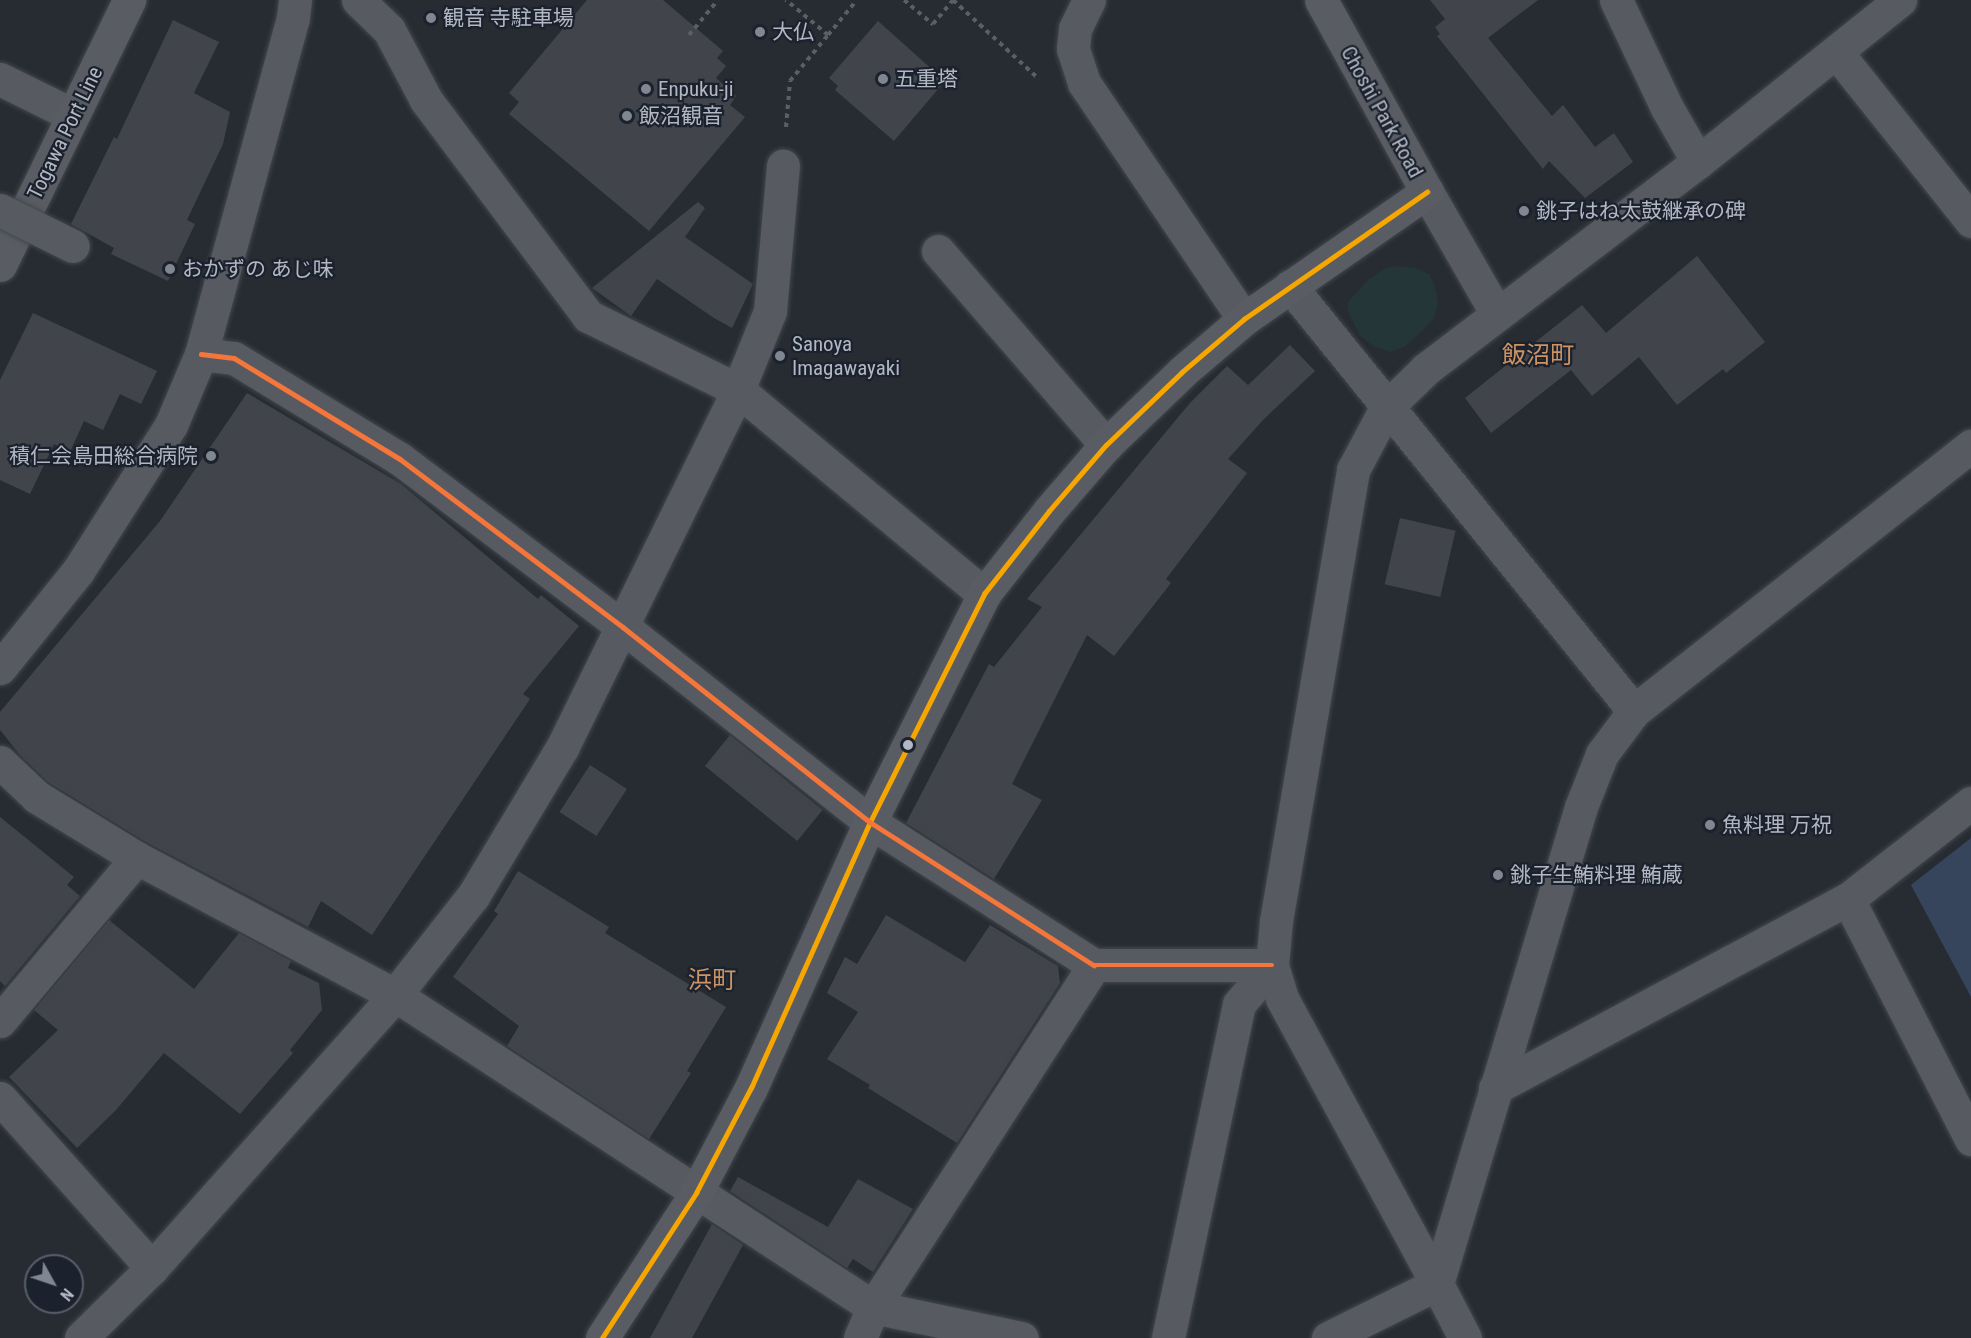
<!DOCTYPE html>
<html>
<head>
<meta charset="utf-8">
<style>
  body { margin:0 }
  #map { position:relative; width:1971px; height:1338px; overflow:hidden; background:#272c33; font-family:"Roboto Condensed","Noto Sans JP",sans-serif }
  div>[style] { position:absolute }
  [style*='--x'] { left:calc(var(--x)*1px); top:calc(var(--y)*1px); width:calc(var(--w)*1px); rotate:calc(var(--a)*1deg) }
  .green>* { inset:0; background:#253639 }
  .water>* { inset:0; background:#37455c }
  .building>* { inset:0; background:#41454b; transform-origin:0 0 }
  .path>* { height:4px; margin-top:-2px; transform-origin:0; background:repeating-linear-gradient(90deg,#5a5f65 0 4.5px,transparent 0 9px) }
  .roads { filter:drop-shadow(0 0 2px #43474c) drop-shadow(0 0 2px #43474c) }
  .minor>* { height:33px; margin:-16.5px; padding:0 16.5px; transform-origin:16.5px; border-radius:16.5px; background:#575a61 }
  .major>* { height:33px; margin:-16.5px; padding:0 16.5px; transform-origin:16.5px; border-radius:16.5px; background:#595d63 }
  .bridges { filter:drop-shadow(0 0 2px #43474c) drop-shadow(0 0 2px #43474c) }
  .minor-bridge>* { height:33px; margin:-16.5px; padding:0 16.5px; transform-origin:16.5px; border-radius:16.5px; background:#575a61 }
  .bus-1>* { height:4.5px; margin:-2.25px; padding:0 2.25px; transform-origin:2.25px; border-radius:2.25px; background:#f7a600 }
  .bus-2>* { height:4.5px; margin:-2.25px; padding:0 2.25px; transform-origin:2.25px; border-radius:2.25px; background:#f5763a }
  .dots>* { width:16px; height:16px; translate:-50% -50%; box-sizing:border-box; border:3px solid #1b222d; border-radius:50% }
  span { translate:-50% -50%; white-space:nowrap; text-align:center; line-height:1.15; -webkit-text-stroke:4.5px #1b222d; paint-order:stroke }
  .poi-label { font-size:21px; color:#b1b8c4 }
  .left { translate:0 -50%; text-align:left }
  .right { translate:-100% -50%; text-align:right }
  .street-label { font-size:21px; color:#b1b8c4 }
  .quarter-label { font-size:24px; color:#cd9363 }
  .north { position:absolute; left:24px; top:1254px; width:60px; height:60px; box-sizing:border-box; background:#1b222d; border:2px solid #575e69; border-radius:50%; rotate:130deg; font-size:16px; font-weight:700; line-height:24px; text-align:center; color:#b1b8c4 }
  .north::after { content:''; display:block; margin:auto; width:21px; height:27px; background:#818791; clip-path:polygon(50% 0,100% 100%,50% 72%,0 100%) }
</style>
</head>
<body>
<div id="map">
  <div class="green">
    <div style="clip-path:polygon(1396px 266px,1415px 268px,1429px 274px,1435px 287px,1438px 303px,1434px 318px,1422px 331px,1404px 347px,1390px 352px,1373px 346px,1360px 336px,1348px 311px,1348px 302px,1367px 281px,1384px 269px)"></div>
  </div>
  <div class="water">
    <div style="clip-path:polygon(1971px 838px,1971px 997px,1911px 885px)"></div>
  </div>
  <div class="building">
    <div style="clip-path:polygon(587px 0,663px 0,723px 51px,717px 58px,726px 66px,716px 78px,736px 96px,730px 105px,745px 117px,649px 231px,509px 114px,519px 102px,509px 93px)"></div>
    <div style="clip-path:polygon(1430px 0,1538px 0,1488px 38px,1552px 116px,1563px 105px,1595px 147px,1614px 133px,1633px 162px,1585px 198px,1549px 161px,1543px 169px,1437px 36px,1440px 34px,1435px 27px,1445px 19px)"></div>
    <div style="clip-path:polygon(173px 20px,219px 42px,194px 93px,230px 112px,223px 144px,187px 220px,195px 224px,168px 281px,111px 254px,114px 248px,71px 224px,114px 137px,117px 139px)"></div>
    <div style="clip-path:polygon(878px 21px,945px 81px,894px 141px,835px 90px,838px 86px,829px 78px)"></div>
    <div style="clip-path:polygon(698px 202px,705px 208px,685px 237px,753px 284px,732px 328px,714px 318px,657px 279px,631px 316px,592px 288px)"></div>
    <div style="clip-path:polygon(1697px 256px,1765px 342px,1726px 373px,1723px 369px,1677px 405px,1639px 357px,1592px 396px,1571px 370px,1491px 433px,1465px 398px,1582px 305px,1606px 333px)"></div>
    <div style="clip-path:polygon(33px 313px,157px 371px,141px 404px,120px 394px,103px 430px,84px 421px,70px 452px,54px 444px,30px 494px,0 480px,0 380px)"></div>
    <div style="clip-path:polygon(1290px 345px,1315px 371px,1264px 419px,1228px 459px,1247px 473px,1166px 579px,1171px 583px,1114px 656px,1087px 635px,1012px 784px,1042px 800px,994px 879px,906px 823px,989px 664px,994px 667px,1042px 607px,1027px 599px,1190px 403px,1227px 366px,1248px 385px)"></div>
    <div style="clip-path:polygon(247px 393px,401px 484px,538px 599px,541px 595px,579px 626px,523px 694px,530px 699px,372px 935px,321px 901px,308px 927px,146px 842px,48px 782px,20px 755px,0 730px,0 712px,160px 521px)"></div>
    <div style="left:1400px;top:518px;width:57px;height:68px;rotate:13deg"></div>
    <div style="left:730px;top:735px;width:119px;height:40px;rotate:39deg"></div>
    <div style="left:590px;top:765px;width:44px;height:56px;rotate:33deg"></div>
    <div style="clip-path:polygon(0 817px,74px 877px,67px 885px,80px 896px,5px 986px,0 981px)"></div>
    <div style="clip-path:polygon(518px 871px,609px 927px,605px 933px,726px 1007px,687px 1071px,691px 1073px,649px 1139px,507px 1046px,519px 1026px,453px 977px,498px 914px,494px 911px)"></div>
    <div style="clip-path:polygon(886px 915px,965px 962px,990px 925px,1058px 966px,1060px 983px,957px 1143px,868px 1088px,870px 1085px,827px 1059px,858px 1012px,827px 993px,845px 957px,857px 964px)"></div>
    <div style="clip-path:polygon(109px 920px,194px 989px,239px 933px,291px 961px,288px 968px,319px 983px,322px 1010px,290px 1050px,293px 1053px,240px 1114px,164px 1053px,116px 1110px,77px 1148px,9px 1077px,58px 1030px,34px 1010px)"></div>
    <div style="clip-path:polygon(738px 1177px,828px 1227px,858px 1179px,913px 1209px,873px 1272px,853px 1259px,847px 1268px,730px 1191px)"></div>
    <div style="clip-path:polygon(712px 1224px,743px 1245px,692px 1338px,650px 1338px)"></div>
  </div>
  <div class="path">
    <div style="--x:904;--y:0;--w:38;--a:40"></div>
    <div style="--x:933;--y:24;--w:31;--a:-50"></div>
    <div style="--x:953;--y:0;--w:117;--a:42.6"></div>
    <div style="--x:689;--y:35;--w:45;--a:-50.4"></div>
    <div style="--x:828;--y:35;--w:45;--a:-50.4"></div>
    <div style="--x:786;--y:127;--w:46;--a:-85"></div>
    <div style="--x:790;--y:81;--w:60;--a:-50.4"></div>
    <div style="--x:828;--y:35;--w:55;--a:-140.2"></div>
  </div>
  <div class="roads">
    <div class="minor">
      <div style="--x:358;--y:0;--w:43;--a:44.1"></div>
      <div style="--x:389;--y:30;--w:79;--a:62.1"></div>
      <div style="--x:426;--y:100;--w:270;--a:53.1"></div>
      <div style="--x:588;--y:316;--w:167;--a:26.3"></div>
      <div style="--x:738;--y:390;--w:320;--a:39.7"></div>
      <div style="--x:1089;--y:0;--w:32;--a:116"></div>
      <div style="--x:1075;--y:29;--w:20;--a:96"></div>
      <div style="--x:1073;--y:49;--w:36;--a:72"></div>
      <div style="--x:1084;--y:83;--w:285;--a:55.9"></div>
      <div style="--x:1616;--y:0;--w:119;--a:64.7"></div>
      <div style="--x:1667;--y:108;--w:62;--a:60.1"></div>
      <div style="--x:1837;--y:53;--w:215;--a:51.4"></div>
      <div style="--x:0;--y:79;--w:81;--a:26.3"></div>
      <div style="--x:1427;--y:192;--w:141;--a:60.2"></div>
      <div style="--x:938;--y:251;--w:257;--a:49.1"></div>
      <div style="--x:1290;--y:286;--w:547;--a:51.01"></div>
      <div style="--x:201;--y:354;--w:33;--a:7"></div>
      <div style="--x:234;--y:358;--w:194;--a:31.3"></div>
      <div style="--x:400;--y:459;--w:279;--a:37"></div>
      <div style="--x:623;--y:627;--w:315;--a:38.3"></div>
      <div style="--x:870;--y:822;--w:266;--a:32.6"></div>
      <div style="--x:1094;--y:965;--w:178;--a:0"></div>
      <div style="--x:0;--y:668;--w:124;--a:-51.2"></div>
      <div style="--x:78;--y:571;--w:173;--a:-57.5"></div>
      <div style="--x:171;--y:425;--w:77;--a:-67.1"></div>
      <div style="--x:201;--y:354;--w:349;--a:-74.7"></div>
      <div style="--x:293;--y:17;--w:17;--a:-83"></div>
      <div style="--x:0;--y:762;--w:51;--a:43.4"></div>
      <div style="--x:37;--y:797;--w:117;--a:31.4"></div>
      <div style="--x:137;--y:858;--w:292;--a:28"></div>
      <div style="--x:395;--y:995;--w:571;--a:33.13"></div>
      <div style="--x:873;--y:1307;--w:152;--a:11.8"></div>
      <div style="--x:1848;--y:899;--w:270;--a:62.9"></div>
      <div style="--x:0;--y:1021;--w:213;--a:-50"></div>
      <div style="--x:1495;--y:1088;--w:400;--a:-28.2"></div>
      <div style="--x:1848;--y:899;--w:156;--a:-38"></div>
      <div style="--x:0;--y:1098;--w:228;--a:48.2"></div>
      <div style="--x:81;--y:1338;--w:100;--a:-44.6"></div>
      <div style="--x:152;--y:1268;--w:365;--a:-48.3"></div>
      <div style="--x:395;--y:995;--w:126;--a:-51.8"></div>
      <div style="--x:473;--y:896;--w:173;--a:-59"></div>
      <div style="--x:562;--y:748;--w:399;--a:-63.8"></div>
      <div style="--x:738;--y:390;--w:85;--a:-67.9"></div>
      <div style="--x:770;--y:311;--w:146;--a:-84.9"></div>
      <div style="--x:860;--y:1338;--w:34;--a:-67"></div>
      <div style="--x:873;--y:1307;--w:407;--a:-57.1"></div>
      <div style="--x:1168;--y:1338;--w:341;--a:-78"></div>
      <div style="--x:1239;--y:1004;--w:51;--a:-49.8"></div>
      <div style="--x:1328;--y:1338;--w:122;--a:-26.4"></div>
      <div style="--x:1437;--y:1284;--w:325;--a:-118.5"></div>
      <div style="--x:1282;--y:998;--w:34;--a:-107"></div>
      <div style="--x:1272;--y:965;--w:44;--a:-84.8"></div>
      <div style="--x:1276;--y:921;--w:458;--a:-80.3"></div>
      <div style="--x:1353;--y:470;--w:70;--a:-62"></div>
      <div style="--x:1386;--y:408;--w:56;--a:-44.3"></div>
      <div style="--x:1426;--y:369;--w:342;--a:-37.3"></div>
      <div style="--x:1698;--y:162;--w:259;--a:-38.7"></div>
      <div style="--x:1465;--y:1338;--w:61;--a:-117.4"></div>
      <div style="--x:1437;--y:1284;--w:498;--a:-73.2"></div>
      <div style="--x:1581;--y:807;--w:57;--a:-68.4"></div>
      <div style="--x:1602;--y:754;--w:54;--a:-53.3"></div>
      <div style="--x:1634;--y:711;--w:429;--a:-38.2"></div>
    </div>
    <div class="major">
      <div style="--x:0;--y:265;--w:295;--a:-64"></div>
      <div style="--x:602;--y:1338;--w:173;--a:-57"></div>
      <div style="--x:696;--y:1193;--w:119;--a:-62.4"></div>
      <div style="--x:751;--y:1088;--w:291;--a:-65.9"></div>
      <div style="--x:870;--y:822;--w:255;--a:-63.4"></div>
      <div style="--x:984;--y:594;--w:105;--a:-51.9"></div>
      <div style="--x:1049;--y:511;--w:87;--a:-49.2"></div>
      <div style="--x:1106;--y:445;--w:105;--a:-43.8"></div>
      <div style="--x:1182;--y:372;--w:82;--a:-40.5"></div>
      <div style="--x:1244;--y:319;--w:223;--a:-34.8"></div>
      <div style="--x:1427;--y:192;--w:219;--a:-118.9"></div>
    </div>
  </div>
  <div class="bridges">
    <div class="minor-bridge">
      <div style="--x:0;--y:210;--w:81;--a:26.3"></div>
    </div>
  </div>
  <div class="bus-1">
    <div style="--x:602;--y:1338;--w:173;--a:-57"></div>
    <div style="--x:696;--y:1193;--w:119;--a:-62.4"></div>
    <div style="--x:751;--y:1088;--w:291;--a:-65.9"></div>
    <div style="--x:870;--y:822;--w:255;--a:-63.4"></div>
    <div style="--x:984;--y:594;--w:105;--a:-51.9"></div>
    <div style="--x:1049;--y:511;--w:87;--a:-49.2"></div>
    <div style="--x:1106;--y:445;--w:105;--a:-43.8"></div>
    <div style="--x:1182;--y:372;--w:82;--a:-40.5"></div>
    <div style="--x:1244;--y:319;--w:223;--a:-34.8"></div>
  </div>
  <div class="bus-2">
    <div style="--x:201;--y:354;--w:33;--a:7"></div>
    <div style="--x:234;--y:358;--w:194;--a:31.3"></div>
    <div style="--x:400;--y:459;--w:279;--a:37"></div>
    <div style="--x:623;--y:627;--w:315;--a:38.3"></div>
    <div style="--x:870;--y:822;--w:266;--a:32.6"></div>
    <div style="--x:1094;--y:965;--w:178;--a:0"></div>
  </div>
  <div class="dots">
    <div style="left:431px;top:18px;background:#818791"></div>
    <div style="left:760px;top:32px;background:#818791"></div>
    <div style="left:883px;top:79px;background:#818791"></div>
    <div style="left:646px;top:89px;background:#818791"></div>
    <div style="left:627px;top:116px;background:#818791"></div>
    <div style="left:1524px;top:211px;background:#818791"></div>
    <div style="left:170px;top:269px;background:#818791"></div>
    <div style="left:780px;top:356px;background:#818791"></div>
    <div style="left:211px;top:456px;background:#818791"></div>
    <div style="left:908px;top:745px;background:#b1b8c4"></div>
    <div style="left:1710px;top:825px;background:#818791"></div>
    <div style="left:1498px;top:875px;background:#818791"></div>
  </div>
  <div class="poi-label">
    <span class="left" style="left:443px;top:18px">観音 寺駐車場</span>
    <span class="left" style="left:772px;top:32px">大仏</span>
    <span class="left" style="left:895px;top:79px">五重塔</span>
    <span class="left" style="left:658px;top:89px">Enpuku-ji</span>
    <span class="left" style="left:639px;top:116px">飯沼観音</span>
    <span class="left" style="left:1536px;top:211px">銚子はね太鼓継承の碑</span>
    <span class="left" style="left:182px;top:269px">おかずの あじ味</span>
    <span class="left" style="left:792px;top:356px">Sanoya<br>Imagawayaki</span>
    <span class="right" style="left:198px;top:456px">積仁会島田総合病院</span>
    <span class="left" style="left:1722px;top:825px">魚料理 万祝</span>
    <span class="left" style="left:1510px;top:875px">銚子生鮪料理 鮪蔵</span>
  </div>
  <div class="street-label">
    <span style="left:1382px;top:112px;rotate:61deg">Choshi Park Road</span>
    <span style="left:65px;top:133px;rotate:-64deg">Togawa Port Line</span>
  </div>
  <div class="quarter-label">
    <span style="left:1538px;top:356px">飯沼町</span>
    <span style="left:712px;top:981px">浜町</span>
  </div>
  <div class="north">N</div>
</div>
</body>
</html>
